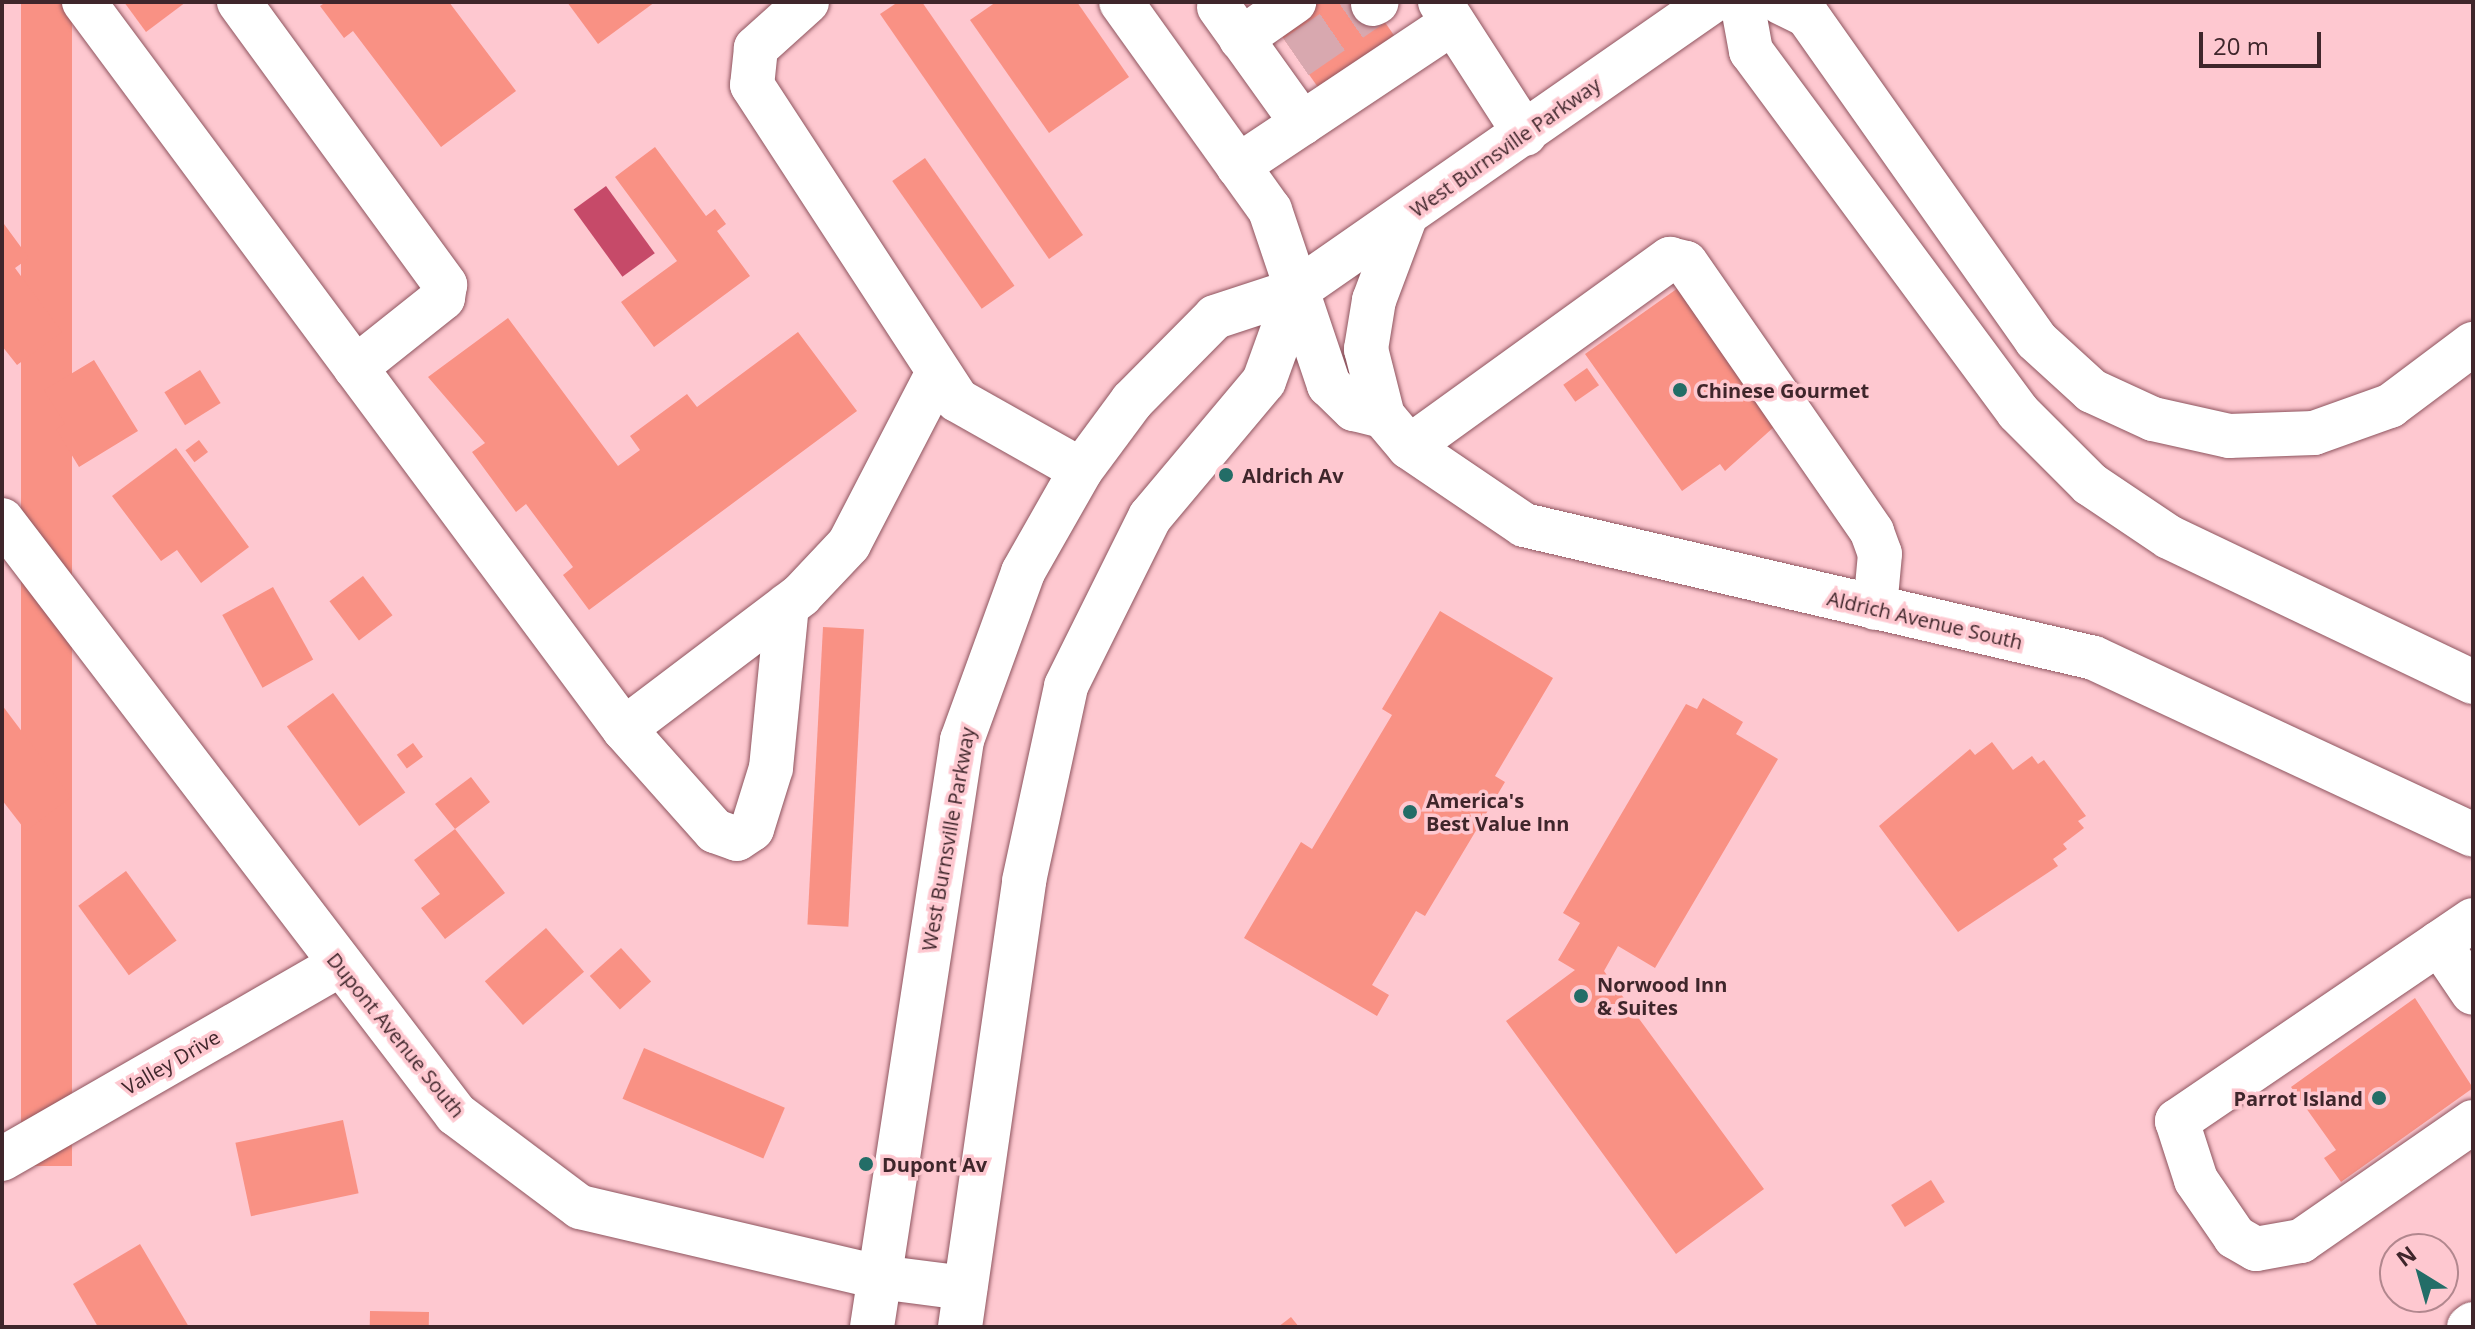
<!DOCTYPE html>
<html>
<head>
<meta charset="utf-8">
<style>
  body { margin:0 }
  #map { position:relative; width:2475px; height:1329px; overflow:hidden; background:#fec8d0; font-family:"Open Sans",sans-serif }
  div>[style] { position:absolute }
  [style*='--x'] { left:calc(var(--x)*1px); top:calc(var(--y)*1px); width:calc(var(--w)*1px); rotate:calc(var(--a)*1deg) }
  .water>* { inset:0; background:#c64a69; transform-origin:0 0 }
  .building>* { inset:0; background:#f99184; transform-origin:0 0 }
  .minor-tunnel>* { height:44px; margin-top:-22px; transform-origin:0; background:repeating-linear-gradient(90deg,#d8a8af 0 44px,transparent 0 66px) }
  .roads { filter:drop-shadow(0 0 2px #8e555f) drop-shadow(0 0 2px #8e555f) }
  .minor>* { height:44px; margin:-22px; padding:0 22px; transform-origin:22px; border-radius:22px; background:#fff }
  .highway>* { height:44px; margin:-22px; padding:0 22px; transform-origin:22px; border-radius:22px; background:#fff }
  .dots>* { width:22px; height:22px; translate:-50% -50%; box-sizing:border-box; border:4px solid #fec8d0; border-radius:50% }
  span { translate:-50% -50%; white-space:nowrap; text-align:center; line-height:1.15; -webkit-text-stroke:7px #fec8d0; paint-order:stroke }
  .street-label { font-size:20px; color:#3f262b }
  .poi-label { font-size:20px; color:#3f262b; font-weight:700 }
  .left { translate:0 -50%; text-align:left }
  .right { translate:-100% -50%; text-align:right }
  .frame { position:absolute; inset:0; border:4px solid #3f262b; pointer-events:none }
  .north { position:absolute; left:2379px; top:1233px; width:80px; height:80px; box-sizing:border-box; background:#fec8d0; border:2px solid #b2878e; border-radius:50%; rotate:323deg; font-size:22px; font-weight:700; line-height:32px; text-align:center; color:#3f262b }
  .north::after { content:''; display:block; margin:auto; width:28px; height:36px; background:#236d67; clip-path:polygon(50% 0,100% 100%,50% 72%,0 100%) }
  .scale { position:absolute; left:2199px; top:32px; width:122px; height:36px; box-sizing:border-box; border:4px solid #3f262b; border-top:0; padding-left:10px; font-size:24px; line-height:28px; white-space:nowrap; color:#3f262b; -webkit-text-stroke:6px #fec8d0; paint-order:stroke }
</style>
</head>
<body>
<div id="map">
  <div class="water">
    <div style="left:606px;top:186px;width:83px;height:40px;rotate:54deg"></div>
  </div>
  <div class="building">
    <div style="left:21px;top:2px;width:51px;height:1164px"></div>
    <div style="clip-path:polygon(124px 2px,186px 2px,146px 32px)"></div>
    <div style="clip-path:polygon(326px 2px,449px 2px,516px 91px,441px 147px,353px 31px,344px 38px,320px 6px)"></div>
    <div style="clip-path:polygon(567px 2px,655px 2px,598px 44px)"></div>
    <div style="clip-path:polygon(898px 2px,922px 2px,1083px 235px,1049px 259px,880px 14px)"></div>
    <div style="clip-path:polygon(996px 2px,1077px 2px,1129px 77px,1049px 133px,970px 20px)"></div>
    <div style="clip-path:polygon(1307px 2px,1371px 2px,1402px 47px,1327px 100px,1274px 25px)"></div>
    <div style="clip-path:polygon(655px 147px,706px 216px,715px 209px,726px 224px,717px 231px,750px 276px,654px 347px,621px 302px,677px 261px,615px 177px)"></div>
    <div style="left:925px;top:158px;width:156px;height:40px;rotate:55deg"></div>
    <div style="clip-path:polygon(4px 224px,29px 258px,15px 268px,62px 332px,17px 365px,2px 346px)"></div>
    <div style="clip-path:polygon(1678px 288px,1775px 426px,1725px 471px,1720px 464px,1682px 491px,1585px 354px)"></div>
    <div style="clip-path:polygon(508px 318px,618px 466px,640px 450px,630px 436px,687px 394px,697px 407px,798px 332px,857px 411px,589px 610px,563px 575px,573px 567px,526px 504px,516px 512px,472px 452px,485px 443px,428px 377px)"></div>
    <div style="clip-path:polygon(94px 360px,138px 431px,79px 467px,56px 429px,65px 424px,44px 390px)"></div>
    <div style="left:1587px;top:368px;width:21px;height:29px;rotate:55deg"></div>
    <div style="left:200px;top:370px;width:39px;height:42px;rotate:58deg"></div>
    <div style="left:199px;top:440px;width:15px;height:17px;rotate:53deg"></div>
    <div style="clip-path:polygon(176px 448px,249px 547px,201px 583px,177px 550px,161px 561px,112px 496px)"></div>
    <div style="left:363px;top:576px;width:49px;height:42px;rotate:53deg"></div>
    <div style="left:273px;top:587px;width:83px;height:58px;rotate:61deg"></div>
    <div style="clip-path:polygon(1440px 611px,1553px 678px,1495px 776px,1505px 782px,1425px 916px,1416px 911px,1372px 985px,1389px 995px,1377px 1016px,1244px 938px,1301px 842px,1312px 849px,1392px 715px,1382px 709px)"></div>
    <div style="left:823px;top:627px;width:41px;height:298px;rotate:3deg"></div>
    <div style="left:333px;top:693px;width:123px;height:57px;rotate:54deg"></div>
    <div style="clip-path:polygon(1703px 698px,1743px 722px,1736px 734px,1778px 759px,1655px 968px,1618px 946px,1604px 971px,1764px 1189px,1676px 1254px,1506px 1021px,1575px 970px,1558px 960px,1580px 923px,1563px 913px,1686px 704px,1697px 709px)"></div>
    <div style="clip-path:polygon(2px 705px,71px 797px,26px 831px,2px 800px)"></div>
    <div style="clip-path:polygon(1992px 742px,2013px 770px,2032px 756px,2038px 764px,2044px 760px,2086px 816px,2078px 821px,2084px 828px,2063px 844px,2067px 849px,2053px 859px,2058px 866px,1958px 932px,1879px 826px,1970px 749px,1975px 755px)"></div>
    <div style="left:413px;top:743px;width:17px;height:20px;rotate:54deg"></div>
    <div style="clip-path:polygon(471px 777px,490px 802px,455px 829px,505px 893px,445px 939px,421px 908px,440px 894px,414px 860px,455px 829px,435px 804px)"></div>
    <div style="left:126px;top:871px;width:86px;height:59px;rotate:54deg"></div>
    <div style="left:546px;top:928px;width:58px;height:81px;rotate:49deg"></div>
    <div style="left:621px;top:948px;width:45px;height:42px;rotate:48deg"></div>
    <div style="clip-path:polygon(2415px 998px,2473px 1088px,2341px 1182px,2324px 1158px,2336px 1150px,2291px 1087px)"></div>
    <div style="left:644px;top:1048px;width:153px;height:55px;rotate:23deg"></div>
    <div style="left:343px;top:1120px;width:75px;height:110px;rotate:78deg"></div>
    <div style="left:1931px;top:1180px;width:26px;height:47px;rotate:58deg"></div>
    <div style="clip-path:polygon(140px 1244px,189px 1327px,98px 1327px,73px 1284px)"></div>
    <div style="left:370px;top:1311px;width:59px;height:16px;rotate:1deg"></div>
    <div style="clip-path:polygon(1291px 1317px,1299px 1327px,1278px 1327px)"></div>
  </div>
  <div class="minor-tunnel">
    <div style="--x:1296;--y:57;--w:93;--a:-34.5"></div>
  </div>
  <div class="roads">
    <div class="minor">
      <div style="--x:84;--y:2;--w:906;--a:53.4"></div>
      <div style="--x:624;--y:729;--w:222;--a:-37.1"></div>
      <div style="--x:801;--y:595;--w:70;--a:-46.7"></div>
      <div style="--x:849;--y:544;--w:191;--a:-62.6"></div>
      <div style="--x:239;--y:2;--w:350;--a:53.9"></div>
      <div style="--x:445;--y:285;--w:13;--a:99"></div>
      <div style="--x:443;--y:298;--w:112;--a:141.5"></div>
      <div style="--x:807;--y:2;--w:69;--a:138"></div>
      <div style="--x:756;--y:48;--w:37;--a:96"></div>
      <div style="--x:752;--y:85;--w:376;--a:56.9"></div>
      <div style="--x:957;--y:400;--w:142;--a:29.4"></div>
      <div style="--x:1121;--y:2;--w:256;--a:54.4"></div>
      <div style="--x:1270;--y:210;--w:185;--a:71.4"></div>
      <div style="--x:1329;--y:385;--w:35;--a:44"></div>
      <div style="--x:1354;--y:409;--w:30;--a:14"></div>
      <div style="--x:1440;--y:2;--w:157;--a:57.2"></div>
      <div style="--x:1373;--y:4;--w:4;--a:-27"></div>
      <div style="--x:1219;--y:7;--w:143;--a:54.4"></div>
      <div style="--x:1241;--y:39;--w:65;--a:-34.9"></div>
      <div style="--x:1238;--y:166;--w:256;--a:-33.7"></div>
      <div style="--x:1406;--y:215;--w:91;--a:110.6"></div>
      <div style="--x:1374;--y:300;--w:50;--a:99.3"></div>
      <div style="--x:1366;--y:349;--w:69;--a:75.8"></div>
      <div style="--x:1383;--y:416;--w:40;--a:50"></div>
      <div style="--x:1409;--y:447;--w:139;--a:34.1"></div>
      <div style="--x:1524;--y:525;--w:585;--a:13.13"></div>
      <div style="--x:2094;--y:658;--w:418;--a:25"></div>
      <div style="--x:1409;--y:447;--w:322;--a:-35.8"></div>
      <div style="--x:1670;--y:259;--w:16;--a:14"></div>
      <div style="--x:1686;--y:263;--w:327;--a:55.3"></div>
      <div style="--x:1872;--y:532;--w:23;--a:70"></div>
      <div style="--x:1880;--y:554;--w:54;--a:95.3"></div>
      <div style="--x:2;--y:520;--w:748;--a:52.61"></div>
      <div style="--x:456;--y:1114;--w:155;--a:36.9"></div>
      <div style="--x:580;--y:1207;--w:307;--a:13.2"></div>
      <div style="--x:879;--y:1277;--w:87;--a:7.3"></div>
      <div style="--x:624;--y:729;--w:137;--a:48.3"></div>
      <div style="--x:715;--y:831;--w:23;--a:20"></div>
      <div style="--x:737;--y:839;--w:18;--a:-34"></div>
      <div style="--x:752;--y:829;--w:64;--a:-72.7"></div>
      <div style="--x:771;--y:768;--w:163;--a:-84.4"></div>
      <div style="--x:2473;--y:920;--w:358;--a:145.8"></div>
      <div style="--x:2177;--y:1121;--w:62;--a:72.1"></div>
      <div style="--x:2196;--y:1180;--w:69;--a:55.6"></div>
      <div style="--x:2235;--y:1237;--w:24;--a:30"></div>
      <div style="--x:2256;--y:1249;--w:46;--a:-10.1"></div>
      <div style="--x:2301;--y:1241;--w:209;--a:-34.7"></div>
      <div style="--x:2439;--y:943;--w:60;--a:55.8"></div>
      <div style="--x:2;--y:1159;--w:390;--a:-29.9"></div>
      <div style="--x:872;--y:1327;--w:594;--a:-81.28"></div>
      <div style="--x:962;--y:740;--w:179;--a:-70"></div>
      <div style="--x:1023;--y:572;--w:117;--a:-60.4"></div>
      <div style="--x:1081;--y:470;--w:86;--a:-53.5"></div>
      <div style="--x:1132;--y:401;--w:118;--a:-45.3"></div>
      <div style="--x:1215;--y:317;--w:86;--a:-18.2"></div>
      <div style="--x:1297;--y:290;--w:504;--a:-34.82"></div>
      <div style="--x:960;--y:1327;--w:451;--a:-81.8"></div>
      <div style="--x:1024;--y:881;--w:199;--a:-77.8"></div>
      <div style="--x:1066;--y:686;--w:189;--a:-63.6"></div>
      <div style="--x:1150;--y:517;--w:177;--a:-50"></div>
      <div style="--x:1264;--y:381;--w:97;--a:-70.1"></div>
      <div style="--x:2469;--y:1327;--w:5;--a:-37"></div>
    </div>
    <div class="highway">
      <div style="--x:1742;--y:2;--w:50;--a:79.6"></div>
      <div style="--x:1751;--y:51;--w:449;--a:53.5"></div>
      <div style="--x:2018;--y:412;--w:102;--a:45"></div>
      <div style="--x:2090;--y:484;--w:95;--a:33.9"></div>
      <div style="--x:2169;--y:537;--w:337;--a:25.5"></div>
      <div style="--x:1780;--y:2;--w:30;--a:26"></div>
      <div style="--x:1807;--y:15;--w:398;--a:54.8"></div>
      <div style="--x:2036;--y:340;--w:76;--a:42.3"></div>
      <div style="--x:2092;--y:391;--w:67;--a:24.7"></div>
      <div style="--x:2153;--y:419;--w:78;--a:12.6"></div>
      <div style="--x:2229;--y:436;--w:85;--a:-2"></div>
      <div style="--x:2314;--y:433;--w:81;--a:-19.6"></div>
      <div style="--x:2390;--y:406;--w:104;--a:-36.8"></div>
    </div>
  </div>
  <div class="dots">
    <div style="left:1680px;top:390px;background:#236d67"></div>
    <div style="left:1226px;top:475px;background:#236d67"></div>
    <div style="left:1410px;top:812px;background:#236d67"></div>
    <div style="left:1581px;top:996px;background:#236d67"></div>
    <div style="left:2379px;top:1098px;background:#236d67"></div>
    <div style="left:866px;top:1164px;background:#236d67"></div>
  </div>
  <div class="street-label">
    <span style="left:1505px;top:147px;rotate:-35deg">West Burnsville Parkway</span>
    <span style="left:1925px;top:620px;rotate:13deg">Aldrich Avenue South</span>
    <span style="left:948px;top:839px;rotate:-80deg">West Burnsville Parkway</span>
    <span style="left:396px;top:1035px;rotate:51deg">Dupont Avenue South</span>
    <span style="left:171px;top:1062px;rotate:-30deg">Valley Drive</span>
  </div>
  <div class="poi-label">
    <span class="left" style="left:1696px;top:390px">Chinese Gourmet</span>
    <span class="left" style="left:1242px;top:475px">Aldrich Av</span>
    <span class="left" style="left:1426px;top:812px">America's<br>Best Value Inn</span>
    <span class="left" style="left:1597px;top:996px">Norwood Inn<br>&amp; Suites</span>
    <span class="right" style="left:2363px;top:1098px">Parrot Island</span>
    <span class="left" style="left:882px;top:1164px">Dupont Av</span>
  </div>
  <div class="frame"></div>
  <div class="north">N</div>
  <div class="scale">20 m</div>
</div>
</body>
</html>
